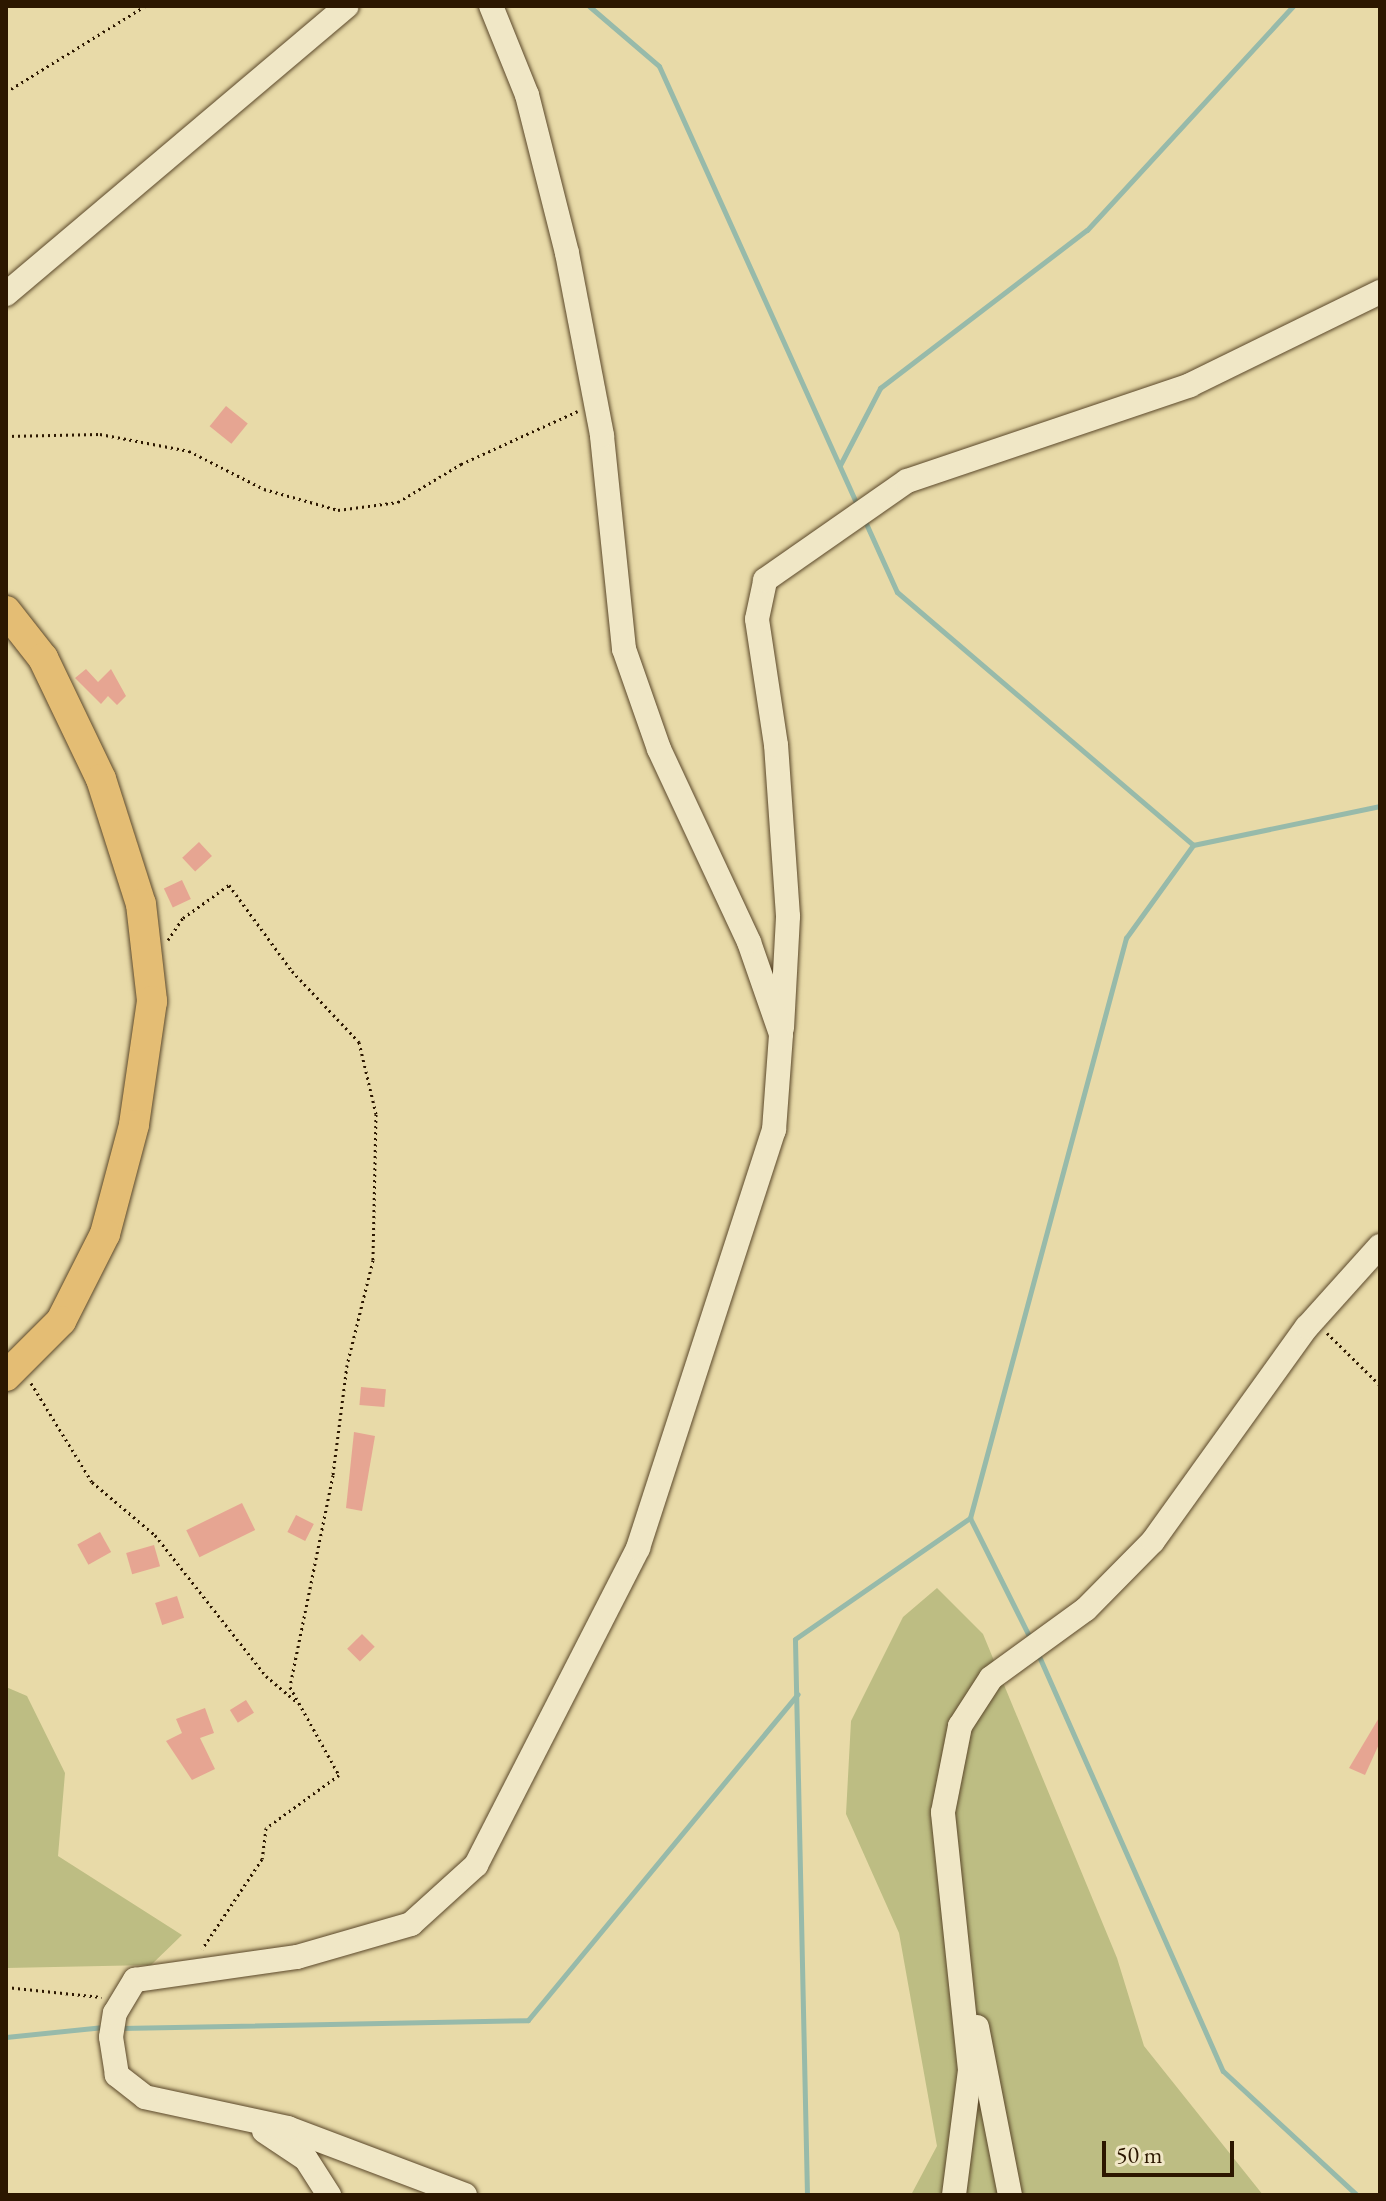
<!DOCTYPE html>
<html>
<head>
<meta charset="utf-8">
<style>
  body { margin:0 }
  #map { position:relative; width:1386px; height:2201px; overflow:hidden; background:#e8daa8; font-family:"EB Garamond",serif }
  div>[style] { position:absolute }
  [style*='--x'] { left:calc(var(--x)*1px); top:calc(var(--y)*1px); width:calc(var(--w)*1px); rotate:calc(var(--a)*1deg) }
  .green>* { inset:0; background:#bdbd83 }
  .stream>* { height:5px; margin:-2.5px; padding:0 2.5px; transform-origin:2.5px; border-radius:2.5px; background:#97baaa }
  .building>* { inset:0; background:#e6a592; transform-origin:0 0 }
  .path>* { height:3px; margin-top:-1.5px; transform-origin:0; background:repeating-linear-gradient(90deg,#2c1700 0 2px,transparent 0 6px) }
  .roads { filter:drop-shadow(0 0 2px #5b482a) drop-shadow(0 0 2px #5b482a) }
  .minor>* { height:24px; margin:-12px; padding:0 12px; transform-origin:12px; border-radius:12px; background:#f0e7c6 }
  .major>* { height:30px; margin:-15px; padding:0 15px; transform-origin:15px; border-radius:15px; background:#e4bd74 }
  span { translate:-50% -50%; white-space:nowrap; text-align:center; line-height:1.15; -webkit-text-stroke:6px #f0e7c6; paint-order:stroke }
  .frame { position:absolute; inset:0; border:8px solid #2c1700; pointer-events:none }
  .scale { position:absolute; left:1102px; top:2141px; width:132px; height:36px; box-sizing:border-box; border:4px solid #2c1700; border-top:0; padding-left:10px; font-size:24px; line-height:28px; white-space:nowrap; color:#2c1700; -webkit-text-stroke:6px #f0e7c6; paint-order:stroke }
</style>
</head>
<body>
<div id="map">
  <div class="green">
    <div style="clip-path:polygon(937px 1588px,983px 1634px,1117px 1958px,1144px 2046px,1263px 2195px,911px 2195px,937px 2146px,899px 1933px,846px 1814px,851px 1721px,903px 1617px)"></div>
    <div style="clip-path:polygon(6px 1687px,27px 1696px,65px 1773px,58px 1856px,182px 1935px,151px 1965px,6px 1968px)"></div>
  </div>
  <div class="stream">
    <div style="--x:589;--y:6;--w:92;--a:40.6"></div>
    <div style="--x:659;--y:66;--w:483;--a:65.7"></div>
    <div style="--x:840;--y:465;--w:87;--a:-62.5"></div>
    <div style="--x:880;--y:388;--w:260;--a:-37.4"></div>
    <div style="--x:1087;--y:230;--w:304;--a:-47.4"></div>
    <div style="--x:864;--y:519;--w:80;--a:65.7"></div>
    <div style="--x:897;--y:592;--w:389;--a:40.5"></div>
    <div style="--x:970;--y:1518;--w:139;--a:63.4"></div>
    <div style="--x:1038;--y:1654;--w:456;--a:66.1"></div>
    <div style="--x:1223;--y:2071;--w:183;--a:42.8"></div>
    <div style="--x:121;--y:2028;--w:407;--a:-1.1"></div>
    <div style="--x:528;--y:2020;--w:423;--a:-50.4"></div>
    <div style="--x:6;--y:2037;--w:98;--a:-5.9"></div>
    <div style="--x:807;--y:2195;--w:556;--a:-91.24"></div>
    <div style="--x:795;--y:1639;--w:213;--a:-34.7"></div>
    <div style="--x:970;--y:1518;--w:601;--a:-74.95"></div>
    <div style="--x:1126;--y:938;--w:115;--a:-54.2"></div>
    <div style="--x:1193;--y:845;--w:191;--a:-11.8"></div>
  </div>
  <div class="building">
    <div style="left:226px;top:406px;width:28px;height:26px;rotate:39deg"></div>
    <div style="clip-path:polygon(86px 669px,98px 682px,111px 669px,126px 696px,117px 705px,108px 696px,101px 704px,75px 678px)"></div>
    <div style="left:199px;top:842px;width:19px;height:23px;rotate:47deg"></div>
    <div style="left:182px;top:880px;width:21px;height:20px;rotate:65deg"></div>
    <div style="left:361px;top:1387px;width:25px;height:18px;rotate:5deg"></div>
    <div style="clip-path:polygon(354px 1432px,375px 1436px,362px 1511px,346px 1508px)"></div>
    <div style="left:242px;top:1503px;width:30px;height:62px;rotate:64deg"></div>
    <div style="left:296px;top:1515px;width:20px;height:19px;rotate:27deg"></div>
    <div style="left:100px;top:1532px;width:23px;height:26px;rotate:61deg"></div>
    <div style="left:154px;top:1545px;width:22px;height:29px;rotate:74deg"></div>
    <div style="left:177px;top:1596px;width:23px;height:23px;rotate:72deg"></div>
    <div style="left:362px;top:1634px;width:18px;height:21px;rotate:45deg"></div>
    <div style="left:246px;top:1700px;width:15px;height:19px;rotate:58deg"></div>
    <div style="clip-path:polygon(205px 1708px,214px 1733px,200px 1738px,215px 1769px,192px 1780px,166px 1741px,182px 1733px,176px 1719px)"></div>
    <div style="clip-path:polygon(1380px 1716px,1380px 1742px,1365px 1775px,1349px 1768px)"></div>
  </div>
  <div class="path">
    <div style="--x:6;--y:92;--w:163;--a:-31.7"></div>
    <div style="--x:6;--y:436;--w:94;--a:-1.2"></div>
    <div style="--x:100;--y:434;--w:91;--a:10.8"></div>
    <div style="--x:189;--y:451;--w:84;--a:26.9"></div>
    <div style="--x:264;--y:489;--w:77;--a:15.8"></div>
    <div style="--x:338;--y:510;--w:61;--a:-7.6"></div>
    <div style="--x:398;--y:502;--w:74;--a:-31.1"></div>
    <div style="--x:461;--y:464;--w:128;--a:-24.4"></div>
    <div style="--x:168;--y:940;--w:27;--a:-56"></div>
    <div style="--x:183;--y:918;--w:57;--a:-35.7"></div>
    <div style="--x:229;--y:885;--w:107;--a:53.8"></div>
    <div style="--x:292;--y:971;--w:98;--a:46.7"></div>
    <div style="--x:359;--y:1042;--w:74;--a:76.7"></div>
    <div style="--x:376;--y:1114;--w:146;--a:91.2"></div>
    <div style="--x:373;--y:1260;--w:108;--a:103.9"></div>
    <div style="--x:347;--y:1365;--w:111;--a:97.3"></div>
    <div style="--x:333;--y:1475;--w:216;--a:101.5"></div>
    <div style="--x:290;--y:1687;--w:101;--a:60.9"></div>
    <div style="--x:339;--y:1775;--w:90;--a:144"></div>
    <div style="--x:266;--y:1828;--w:31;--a:97"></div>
    <div style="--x:262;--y:1859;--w:108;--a:123.7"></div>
    <div style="--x:1327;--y:1333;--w:74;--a:44.5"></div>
    <div style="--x:31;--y:1383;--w:116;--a:58.4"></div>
    <div style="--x:92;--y:1482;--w:82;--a:40.1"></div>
    <div style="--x:155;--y:1535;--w:179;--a:51.8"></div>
    <div style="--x:266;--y:1676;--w:42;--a:40.2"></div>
    <div style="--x:6;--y:1987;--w:96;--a:6"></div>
  </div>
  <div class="roads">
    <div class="minor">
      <div style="--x:6;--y:294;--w:446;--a:-40.2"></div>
      <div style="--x:782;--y:1028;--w:112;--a:-86.9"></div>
      <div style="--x:788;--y:916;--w:171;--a:-94"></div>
      <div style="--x:776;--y:745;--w:127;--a:-98.6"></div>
      <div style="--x:757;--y:619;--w:40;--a:-78"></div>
      <div style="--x:765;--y:580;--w:173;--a:-34.9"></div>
      <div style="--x:907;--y:481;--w:299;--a:-18.7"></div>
      <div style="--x:1190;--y:385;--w:212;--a:-26.1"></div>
      <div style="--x:977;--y:2027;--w:171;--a:78.9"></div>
      <div style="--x:264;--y:2131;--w:50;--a:33.7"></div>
      <div style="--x:306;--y:2159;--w:43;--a:57.4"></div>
      <div style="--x:465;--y:2195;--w:189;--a:-159.3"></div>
      <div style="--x:288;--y:2128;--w:146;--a:-167.8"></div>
      <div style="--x:145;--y:2097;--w:36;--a:-142"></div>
      <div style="--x:117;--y:2075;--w:38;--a:-99"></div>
      <div style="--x:111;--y:2037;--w:24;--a:-81"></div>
      <div style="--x:115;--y:2013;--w:39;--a:-59"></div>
      <div style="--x:135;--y:1980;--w:164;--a:-8.1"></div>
      <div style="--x:297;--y:1957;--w:119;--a:-16.1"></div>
      <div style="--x:411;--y:1924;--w:88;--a:-42.2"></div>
      <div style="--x:476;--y:1865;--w:356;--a:-62.9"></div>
      <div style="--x:638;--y:1548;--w:440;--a:-72"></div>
      <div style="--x:774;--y:1130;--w:96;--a:-85.8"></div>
      <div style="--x:781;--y:1034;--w:97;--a:-109.2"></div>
      <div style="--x:749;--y:942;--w:213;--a:-115"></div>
      <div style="--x:659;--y:749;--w:106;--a:-109.3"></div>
      <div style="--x:624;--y:649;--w:215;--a:-95.9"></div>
      <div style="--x:602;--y:435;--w:185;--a:-100.9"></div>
      <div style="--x:567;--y:253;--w:163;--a:-104.2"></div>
      <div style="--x:527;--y:95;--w:96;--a:-112"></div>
      <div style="--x:954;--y:2195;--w:126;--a:-82.7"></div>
      <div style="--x:970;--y:2070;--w:259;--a:-96"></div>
      <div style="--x:943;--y:1812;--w:88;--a:-78.8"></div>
      <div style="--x:960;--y:1726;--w:57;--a:-57.1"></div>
      <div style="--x:991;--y:1678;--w:117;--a:-36"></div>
      <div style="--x:1086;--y:1609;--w:95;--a:-45.4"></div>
      <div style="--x:1153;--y:1541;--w:264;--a:-54.3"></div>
      <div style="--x:1307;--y:1327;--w:109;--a:-48"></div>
    </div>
    <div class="major">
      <div style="--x:6;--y:611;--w:60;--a:51.8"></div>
      <div style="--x:43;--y:658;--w:134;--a:64.4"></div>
      <div style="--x:101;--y:779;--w:131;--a:72.3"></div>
      <div style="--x:141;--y:904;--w:98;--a:83.5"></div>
      <div style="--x:152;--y:1001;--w:125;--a:98.3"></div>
      <div style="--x:134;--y:1125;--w:113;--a:104.9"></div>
      <div style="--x:105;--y:1234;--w:97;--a:116.8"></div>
      <div style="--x:61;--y:1321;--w:78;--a:135"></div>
    </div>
  </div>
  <div class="frame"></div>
  <div class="scale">50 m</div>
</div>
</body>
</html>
